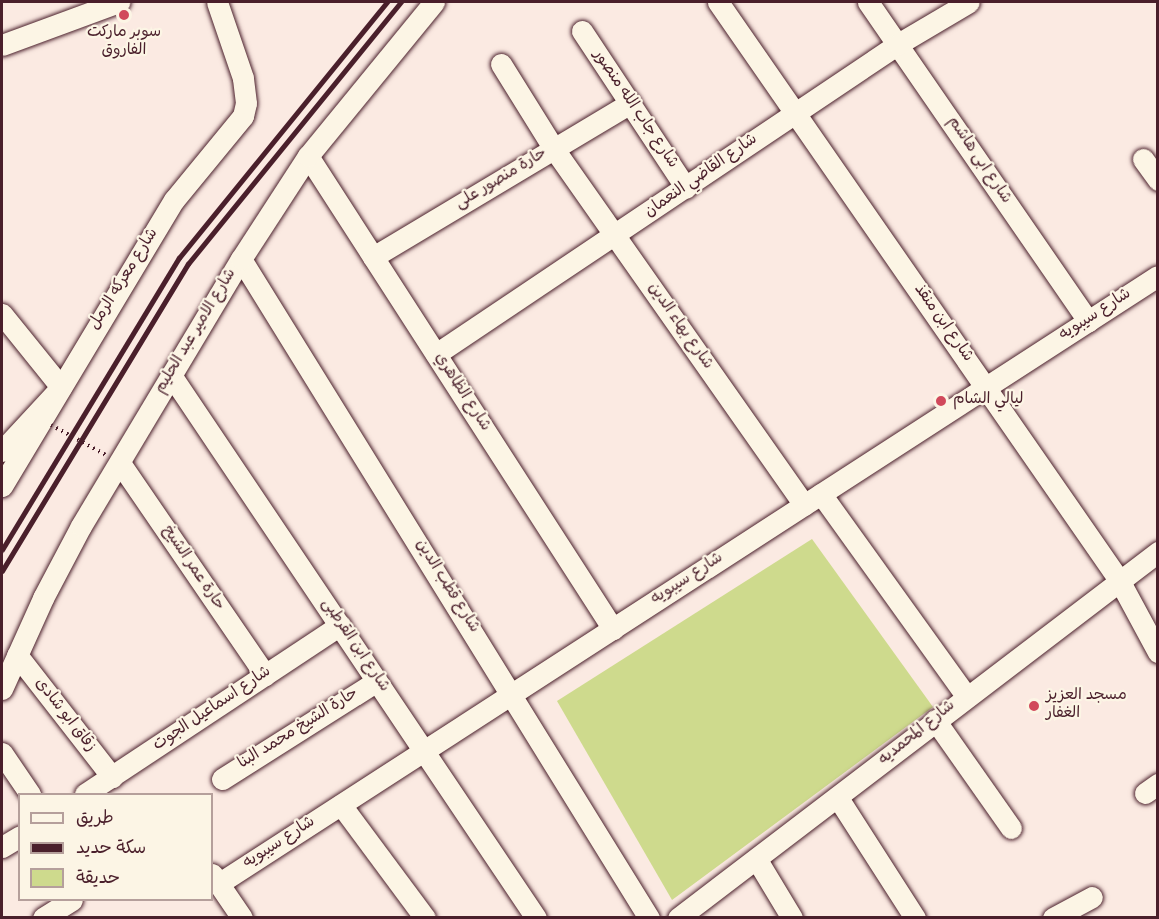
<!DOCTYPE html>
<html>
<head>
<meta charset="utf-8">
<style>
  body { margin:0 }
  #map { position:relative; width:1159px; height:919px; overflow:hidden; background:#fbeae2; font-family:"Gochi Hand","Playpen Sans Arabic",sans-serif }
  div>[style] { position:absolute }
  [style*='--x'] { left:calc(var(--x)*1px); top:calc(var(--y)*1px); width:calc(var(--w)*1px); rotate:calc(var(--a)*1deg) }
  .green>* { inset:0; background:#ceda8d }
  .roads { filter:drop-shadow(0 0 2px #4a1f2b) drop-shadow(0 0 2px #4a1f2b) }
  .minor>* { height:21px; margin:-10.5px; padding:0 10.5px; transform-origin:10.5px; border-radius:10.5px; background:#fcf5e5 }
  .rail>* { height:4.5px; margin:-2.25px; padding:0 2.25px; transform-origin:2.25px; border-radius:2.25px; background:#4a1f2b }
  .path-bridge>* { height:4px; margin-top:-2px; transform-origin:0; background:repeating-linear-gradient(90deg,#4a1f2b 0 1.5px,transparent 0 6px) }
  .dots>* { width:16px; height:16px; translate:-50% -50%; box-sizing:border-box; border:3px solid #fcf5e5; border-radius:50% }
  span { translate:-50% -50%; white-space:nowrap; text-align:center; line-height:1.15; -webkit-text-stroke:4.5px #fcf5e5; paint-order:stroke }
  .poi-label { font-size:16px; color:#4a1f2b }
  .left { translate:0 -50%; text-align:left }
  .street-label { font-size:16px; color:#4a1f2b }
  .frame { position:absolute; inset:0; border:3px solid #4a1f2b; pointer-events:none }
  .legend { position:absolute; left:18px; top:793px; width:195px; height:108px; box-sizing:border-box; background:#fcf5e5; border:2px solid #b59f9b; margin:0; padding:8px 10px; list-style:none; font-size:18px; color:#4a1f2b }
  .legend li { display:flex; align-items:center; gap:12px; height:30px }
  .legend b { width:30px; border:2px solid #b59f9b }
</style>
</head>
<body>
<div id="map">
  <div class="green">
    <div style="clip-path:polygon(812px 539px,933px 707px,672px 900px,557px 701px)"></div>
  </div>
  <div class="roads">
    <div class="minor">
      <div style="--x:718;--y:2;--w:703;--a:55.25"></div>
      <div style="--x:1119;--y:580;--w:82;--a:61.6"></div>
      <div style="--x:868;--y:2;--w:388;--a:55.4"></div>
      <div style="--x:582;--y:31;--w:188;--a:56.5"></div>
      <div style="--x:2;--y:45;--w:125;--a:-20.2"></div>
      <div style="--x:501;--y:64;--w:100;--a:58.1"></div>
      <div style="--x:554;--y:149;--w:435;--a:54.9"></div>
      <div style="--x:308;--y:156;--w:563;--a:57.19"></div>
      <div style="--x:1143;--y:159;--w:26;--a:54"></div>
      <div style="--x:373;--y:257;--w:300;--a:-30.9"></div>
      <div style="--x:241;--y:259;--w:775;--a:58.24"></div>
      <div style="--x:2;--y:314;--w:94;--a:51.1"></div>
      <div style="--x:61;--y:387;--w:87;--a:132.7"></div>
      <div style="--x:436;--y:354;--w:556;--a:-33.86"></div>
      <div style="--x:898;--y:44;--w:82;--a:-30.6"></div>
      <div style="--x:171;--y:375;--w:654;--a:56.09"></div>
      <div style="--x:120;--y:463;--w:257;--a:55.6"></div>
      <div style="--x:2;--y:486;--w:334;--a:-59"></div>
      <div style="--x:174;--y:200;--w:109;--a:-50.6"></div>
      <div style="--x:243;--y:116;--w:13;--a:-77"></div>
      <div style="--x:246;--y:103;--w:25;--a:-97"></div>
      <div style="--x:243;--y:78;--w:80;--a:-108.9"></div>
      <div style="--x:821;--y:494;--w:249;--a:54.3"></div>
      <div style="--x:17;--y:655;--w:155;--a:52.1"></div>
      <div style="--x:2;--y:689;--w:100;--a:-65.7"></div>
      <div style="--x:43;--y:598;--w:81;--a:-62.2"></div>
      <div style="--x:81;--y:526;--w:311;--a:-59.1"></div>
      <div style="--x:241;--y:259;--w:123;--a:-57"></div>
      <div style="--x:308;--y:156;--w:199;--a:-50.7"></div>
      <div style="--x:935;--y:720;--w:132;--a:54.9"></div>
      <div style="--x:2;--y:753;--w:50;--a:55.7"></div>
      <div style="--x:222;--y:779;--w:183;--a:-32.3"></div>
      <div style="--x:1145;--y:793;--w:16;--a:-35"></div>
      <div style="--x:85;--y:794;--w:306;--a:-33.5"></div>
      <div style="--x:838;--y:798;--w:143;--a:57.3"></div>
      <div style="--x:341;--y:805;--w:141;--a:53.4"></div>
      <div style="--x:2;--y:847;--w:21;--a:-31"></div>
      <div style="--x:757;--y:860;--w:68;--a:58.9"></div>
      <div style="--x:212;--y:874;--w:53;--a:55.7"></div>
      <div style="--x:218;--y:884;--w:1119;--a:-32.9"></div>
      <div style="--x:43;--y:918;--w:34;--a:-32"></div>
      <div style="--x:678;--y:918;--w:604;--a:-37.33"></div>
      <div style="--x:1053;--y:918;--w:44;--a:-28.3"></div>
    </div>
  </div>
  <div class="rail">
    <div style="--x:2;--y:550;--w:341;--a:-58.8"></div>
    <div style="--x:179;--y:258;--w:330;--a:-50.9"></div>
    <div style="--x:2;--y:571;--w:359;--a:-58.8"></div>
    <div style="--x:188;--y:264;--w:338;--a:-50.9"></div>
  </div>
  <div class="path-bridge">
    <div style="--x:51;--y:425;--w:63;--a:28.6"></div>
  </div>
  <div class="dots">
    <div style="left:124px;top:15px;background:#d1495b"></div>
    <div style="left:941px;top:401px;background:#d1495b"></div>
    <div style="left:1034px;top:706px;background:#d1495b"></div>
  </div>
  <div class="poi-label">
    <span style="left:124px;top:43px">سوبر ماركت<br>الفاروق</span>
    <span class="left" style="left:953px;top:401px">ليالي الشام</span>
    <span class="left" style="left:1046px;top:706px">مسجد العزيز<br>الغفار</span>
  </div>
  <div class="street-label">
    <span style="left:634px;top:110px;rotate:56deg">شارع جاب الله منصور</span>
    <span style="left:978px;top:161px;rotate:56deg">شارع ابى هاشم</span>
    <span style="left:702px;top:177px;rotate:-35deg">شارع القاضي النعمان</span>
    <span style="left:502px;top:180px;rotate:-31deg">حارة منصور على</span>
    <span style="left:125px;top:280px;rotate:-58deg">شارع معركه الرمل</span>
    <span style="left:1096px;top:316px;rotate:-33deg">شارع سيبويه</span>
    <span style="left:942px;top:324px;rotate:55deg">شارع ابن منقذ</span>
    <span style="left:679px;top:327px;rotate:55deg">شارع بهاء الدين</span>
    <span style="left:197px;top:332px;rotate:-59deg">شارع الامير عبد الحليم</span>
    <span style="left:461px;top:393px;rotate:57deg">شارع الظاهري</span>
    <span style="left:192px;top:569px;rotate:56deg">حارة عمر الشيخ</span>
    <span style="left:688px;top:580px;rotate:-33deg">شارع سيبويه</span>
    <span style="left:446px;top:587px;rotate:58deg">شارع قطب الدين</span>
    <span style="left:354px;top:646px;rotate:56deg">شارع ابن القرطبى</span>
    <span style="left:213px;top:710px;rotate:-34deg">شارع اسماعيل الجوت</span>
    <span style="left:64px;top:716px;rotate:52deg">زقاق ابو شادى</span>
    <span style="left:299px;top:730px;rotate:-32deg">حارة الشيخ محمد البنا</span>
    <span style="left:918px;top:734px;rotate:-39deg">شارع المحمديه</span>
    <span style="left:280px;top:844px;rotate:-33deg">شارع سيبويه</span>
  </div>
  <div class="frame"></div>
  <ul class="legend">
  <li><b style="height:8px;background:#fcf5e5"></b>طريق</li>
  <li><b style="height:8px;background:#4a1f2b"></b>سكة حديد</li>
  <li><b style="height:16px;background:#ceda8d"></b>حديقة</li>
  </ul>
</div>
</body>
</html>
